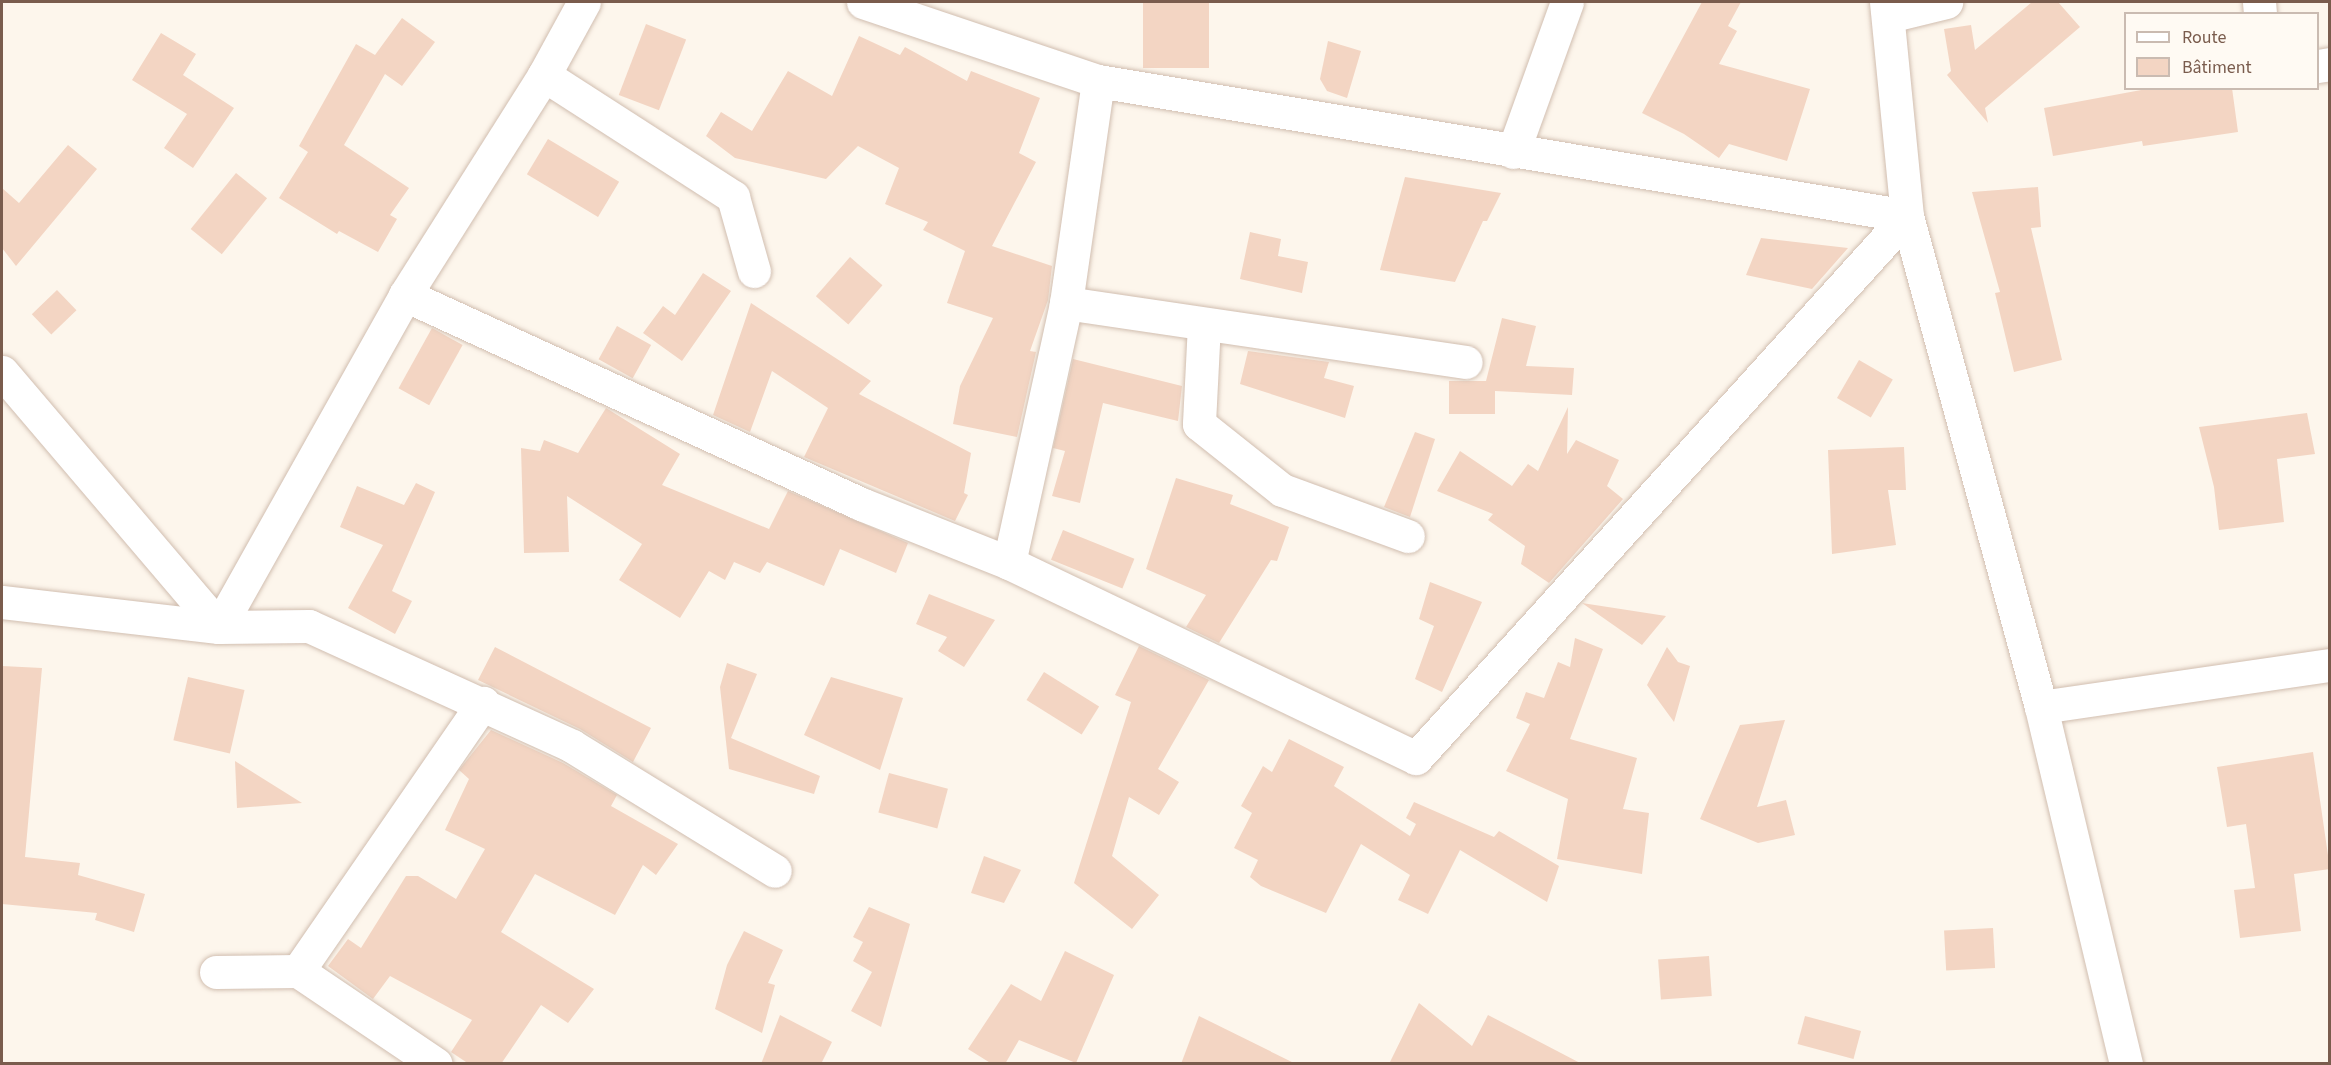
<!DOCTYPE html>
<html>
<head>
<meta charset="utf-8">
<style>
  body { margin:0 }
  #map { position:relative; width:2331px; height:1065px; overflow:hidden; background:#fdf6ec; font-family:"Source Sans 3",sans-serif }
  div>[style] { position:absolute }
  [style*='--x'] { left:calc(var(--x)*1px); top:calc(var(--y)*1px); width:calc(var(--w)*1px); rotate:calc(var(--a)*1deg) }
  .building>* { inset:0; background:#f3d5c3; transform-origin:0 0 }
  .roads { filter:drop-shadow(0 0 2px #d1beb0) drop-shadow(0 0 2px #d1beb0) }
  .minor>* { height:33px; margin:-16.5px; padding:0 16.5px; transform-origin:16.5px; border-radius:16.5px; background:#fff }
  span { translate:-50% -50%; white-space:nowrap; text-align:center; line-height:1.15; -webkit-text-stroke:6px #fffaf3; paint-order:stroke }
  .frame { position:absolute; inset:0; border:3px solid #7a5c4d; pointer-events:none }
  .legend { position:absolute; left:2124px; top:12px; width:195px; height:78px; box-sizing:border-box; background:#fffaf3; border:2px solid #cabbb1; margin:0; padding:8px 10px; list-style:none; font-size:18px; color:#7a5c4d }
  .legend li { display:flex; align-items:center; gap:12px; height:30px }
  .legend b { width:30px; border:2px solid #cabbb1 }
</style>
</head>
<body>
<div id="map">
  <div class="building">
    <div style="left:1143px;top:2px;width:66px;height:66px"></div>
    <div style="clip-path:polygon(1702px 2px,1741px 2px,1728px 26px,1737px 31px,1719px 64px,1810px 89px,1787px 161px,1729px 144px,1719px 158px,1684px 134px,1642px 113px)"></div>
    <div style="clip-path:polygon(2032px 2px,2058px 2px,2080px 27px,1985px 108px,1988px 123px,1947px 75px,1951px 71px,1944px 29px,1971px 25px,1975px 50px)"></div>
    <div style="clip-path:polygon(402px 18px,435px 42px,402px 86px,385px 74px,344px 145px,409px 188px,390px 215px,397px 219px,378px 252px,339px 231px,337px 234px,279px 198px,308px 152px,299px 146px,356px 44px,375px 55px)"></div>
    <div style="left:646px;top:24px;width:43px;height:76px;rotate:21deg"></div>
    <div style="clip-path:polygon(161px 33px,196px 54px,183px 75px,234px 108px,193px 168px,164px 148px,187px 114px,132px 80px)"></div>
    <div style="clip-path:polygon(859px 36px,900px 55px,905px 47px,967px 81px,971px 71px,1040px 98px,1019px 153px,1036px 162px,992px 246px,1052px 266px,1048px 300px,1030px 351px,1036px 352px,1017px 437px,953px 424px,960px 386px,993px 318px,947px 303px,965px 251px,923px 230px,928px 222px,885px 204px,899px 168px,858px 146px,826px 179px,735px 158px,706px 136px,721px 112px,752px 131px,788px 71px,832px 96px)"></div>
    <div style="clip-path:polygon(1328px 41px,1361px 51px,1347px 98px,1327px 91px,1320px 79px)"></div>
    <div style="clip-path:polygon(2152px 88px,2232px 88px,2238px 132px,2143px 146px,2142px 141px,2053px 156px,2044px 108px)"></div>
    <div style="left:548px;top:139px;width:83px;height:41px;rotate:31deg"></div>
    <div style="clip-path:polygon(68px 145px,97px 169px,16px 266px,2px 248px,2px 188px,19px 203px)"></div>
    <div style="left:236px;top:173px;width:40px;height:72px;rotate:39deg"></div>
    <div style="clip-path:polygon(1405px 177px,1501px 193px,1487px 221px,1483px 221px,1455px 282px,1380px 270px)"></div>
    <div style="clip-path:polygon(2038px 187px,2041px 227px,2031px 228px,2062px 360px,2014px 372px,1995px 293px,2000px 292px,1972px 192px)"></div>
    <div style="clip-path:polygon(1250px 232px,1281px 239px,1278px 256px,1308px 262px,1302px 293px,1240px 279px)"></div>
    <div style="clip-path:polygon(1761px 238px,1848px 248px,1812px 289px,1746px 275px)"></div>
    <div style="left:850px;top:257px;width:43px;height:52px;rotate:41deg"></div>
    <div style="clip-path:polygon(703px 273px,731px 291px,682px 361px,643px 333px,663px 306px,675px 315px)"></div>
    <div style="left:57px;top:290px;width:28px;height:35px;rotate:46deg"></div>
    <div style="clip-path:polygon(751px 303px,871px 381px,859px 394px,971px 453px,964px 493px,968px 495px,955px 521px,804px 457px,828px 408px,772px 371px,750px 432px,713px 415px)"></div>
    <div style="clip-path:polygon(1502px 318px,1536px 326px,1526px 366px,1574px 368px,1572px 395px,1495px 391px,1495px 414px,1449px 414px,1449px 381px,1486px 381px)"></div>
    <div style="left:617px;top:326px;width:39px;height:38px;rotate:29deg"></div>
    <div style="left:432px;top:328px;width:35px;height:69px;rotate:29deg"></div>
    <div style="clip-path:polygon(1248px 351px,1329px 362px,1324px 378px,1354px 386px,1345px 418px,1240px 384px)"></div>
    <div style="clip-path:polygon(1073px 359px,1182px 386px,1178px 421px,1103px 403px,1080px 503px,1052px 496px,1065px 451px,1053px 448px)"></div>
    <div style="left:1859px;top:360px;width:39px;height:44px;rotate:30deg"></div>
    <div style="clip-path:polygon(1568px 407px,1567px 454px,1576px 440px,1619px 460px,1607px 486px,1623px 499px,1549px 583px,1521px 564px,1525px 546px,1488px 520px,1493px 514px,1437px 491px,1460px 451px,1512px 486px,1528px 464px,1538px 471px)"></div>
    <div style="clip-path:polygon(606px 408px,680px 454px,662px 485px,769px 529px,788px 491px,908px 543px,896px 573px,840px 549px,824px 586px,767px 562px,760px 573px,734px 562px,725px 580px,709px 571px,680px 618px,619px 580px,642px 544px,567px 496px,569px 552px,524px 553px,521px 448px,540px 451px,544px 440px,578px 453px)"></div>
    <div style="clip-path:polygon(2307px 413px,2315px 454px,2277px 459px,2284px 522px,2219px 530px,2214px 487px,2199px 427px)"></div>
    <div style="clip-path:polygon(1415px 432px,1435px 439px,1410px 517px,1384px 507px)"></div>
    <div style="clip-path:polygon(1904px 447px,1906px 490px,1888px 490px,1896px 545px,1832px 554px,1828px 450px)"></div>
    <div style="clip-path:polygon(1176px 478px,1233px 495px,1230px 504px,1289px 527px,1277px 561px,1271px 560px,1219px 643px,1186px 627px,1206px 595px,1146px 569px)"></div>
    <div style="clip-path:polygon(416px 483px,435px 492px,392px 591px,412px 601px,395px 634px,348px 608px,383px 545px,340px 527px,357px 486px,404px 505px)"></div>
    <div style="left:1063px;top:530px;width:77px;height:32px;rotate:22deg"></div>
    <div style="clip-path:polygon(1430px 582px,1482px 602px,1442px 692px,1415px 679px,1434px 626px,1419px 619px)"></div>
    <div style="clip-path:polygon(929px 594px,995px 620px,964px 667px,938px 651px,947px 637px,916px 624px)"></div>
    <div style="clip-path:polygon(1582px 603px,1666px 616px,1642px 645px)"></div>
    <div style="clip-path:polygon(1575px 638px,1603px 649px,1570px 739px,1637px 758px,1623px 809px,1649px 813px,1642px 874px,1557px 859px,1568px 799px,1506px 771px,1530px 724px,1516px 718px,1526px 692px,1544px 698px,1558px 662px,1570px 667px)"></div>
    <div style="clip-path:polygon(1139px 646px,1209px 680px,1158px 769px,1179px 782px,1159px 815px,1129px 797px,1112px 856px,1159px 895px,1132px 929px,1074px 883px,1131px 702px,1115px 695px)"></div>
    <div style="clip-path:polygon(495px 647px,651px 728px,633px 762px,580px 729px,478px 680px)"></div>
    <div style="clip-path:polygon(1667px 647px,1678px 662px,1690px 666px,1674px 722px,1647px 685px)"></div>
    <div style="clip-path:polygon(727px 663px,757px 674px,731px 738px,820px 776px,814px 794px,729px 769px,720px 687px)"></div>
    <div style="clip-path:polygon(2px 666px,42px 668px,25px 857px,80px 863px,78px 875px,145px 894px,134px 932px,95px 920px,97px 913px,2px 904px)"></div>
    <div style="left:1044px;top:672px;width:65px;height:33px;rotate:32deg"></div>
    <div style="left:188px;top:677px;width:58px;height:65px;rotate:13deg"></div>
    <div style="clip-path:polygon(831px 677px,903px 698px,880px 770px,804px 735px)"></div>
    <div style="clip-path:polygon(1785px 720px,1757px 807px,1786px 800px,1795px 835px,1758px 843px,1700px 819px,1740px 725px)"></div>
    <div style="clip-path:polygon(491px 730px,563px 763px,617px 795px,611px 806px,678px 844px,656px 875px,643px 865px,615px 915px,535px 874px,501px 932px,594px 989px,568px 1023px,541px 1005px,501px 1064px,469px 1064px,451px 1052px,472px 1020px,390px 976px,373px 999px,328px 966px,348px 939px,361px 948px,406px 876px,418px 876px,456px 899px,485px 849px,445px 830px,469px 779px,459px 770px)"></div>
    <div style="clip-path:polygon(1289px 739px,1344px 767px,1334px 786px,1410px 836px,1416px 824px,1406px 818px,1414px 802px,1494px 837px,1499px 831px,1559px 866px,1547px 902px,1460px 850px,1428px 914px,1398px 900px,1410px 875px,1361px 844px,1326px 913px,1261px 886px,1250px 877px,1258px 860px,1234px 848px,1252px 813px,1241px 806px,1263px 766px,1272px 772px)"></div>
    <div style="clip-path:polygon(2313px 752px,2330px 869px,2294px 874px,2301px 931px,2240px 938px,2234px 890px,2255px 888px,2246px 824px,2227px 827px,2217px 767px)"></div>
    <div style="clip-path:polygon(235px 761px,302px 803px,237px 808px)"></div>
    <div style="left:889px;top:773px;width:61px;height:41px;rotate:15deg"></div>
    <div style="clip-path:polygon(984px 856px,1021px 870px,1004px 903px,971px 893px)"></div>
    <div style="clip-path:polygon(869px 907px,910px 924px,881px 1027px,851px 1011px,872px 972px,853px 961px,863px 942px,853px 937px)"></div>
    <div style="left:1993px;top:928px;width:40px;height:49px;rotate:87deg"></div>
    <div style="clip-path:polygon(744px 931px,783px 950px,768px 983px,775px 985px,762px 1033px,715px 1009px,727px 965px)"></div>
    <div style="clip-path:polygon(1065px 951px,1114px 975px,1076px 1063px,1019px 1040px,1005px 1064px,992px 1064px,968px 1049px,1011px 984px,1041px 1001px)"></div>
    <div style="left:1709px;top:956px;width:40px;height:51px;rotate:86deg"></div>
    <div style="clip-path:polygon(1419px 1003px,1472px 1046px,1488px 1015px,1582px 1064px,1389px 1064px)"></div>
    <div style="clip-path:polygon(780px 1015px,832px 1042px,821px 1064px,761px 1064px)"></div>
    <div style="clip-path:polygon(1199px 1016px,1296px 1064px,1181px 1064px)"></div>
    <div style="left:1805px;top:1016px;width:58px;height:29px;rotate:15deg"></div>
  </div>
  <div class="roads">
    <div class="minor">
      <div style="--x:863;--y:2;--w:248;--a:18.6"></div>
      <div style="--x:1098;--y:81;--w:820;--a:9.47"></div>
      <div style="--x:1886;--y:2;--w:215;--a:84.4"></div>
      <div style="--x:1907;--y:216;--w:509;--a:74.74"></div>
      <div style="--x:2041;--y:707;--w:367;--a:76.6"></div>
      <div style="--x:2259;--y:2;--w:12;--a:85"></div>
      <div style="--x:1889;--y:16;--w:59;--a:-13.8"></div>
      <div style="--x:2318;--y:66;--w:12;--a:-9"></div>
      <div style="--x:544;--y:75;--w:225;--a:32.8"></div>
      <div style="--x:733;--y:197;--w:77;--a:74.2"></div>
      <div style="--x:1513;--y:152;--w:159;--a:-70.2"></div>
      <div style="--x:405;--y:295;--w:502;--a:24.62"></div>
      <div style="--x:861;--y:504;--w:159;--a:21.7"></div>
      <div style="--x:1009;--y:563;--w:451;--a:25.6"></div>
      <div style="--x:1416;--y:758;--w:731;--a:-47.83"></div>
      <div style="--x:1066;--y:303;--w:404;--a:8.4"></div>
      <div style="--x:1204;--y:324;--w:100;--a:92.9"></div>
      <div style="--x:1199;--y:424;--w:106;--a:38.5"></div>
      <div style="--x:1282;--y:490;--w:134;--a:20.1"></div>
      <div style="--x:2;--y:372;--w:335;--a:49.6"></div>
      <div style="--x:219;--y:627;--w:381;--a:-60.7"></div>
      <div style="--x:405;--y:295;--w:260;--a:-57.7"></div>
      <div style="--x:544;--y:75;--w:83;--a:-61.3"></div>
      <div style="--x:1009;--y:563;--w:266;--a:-77.6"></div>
      <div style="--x:1066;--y:303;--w:224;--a:-81.8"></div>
      <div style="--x:2;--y:602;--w:218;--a:6.6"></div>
      <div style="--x:219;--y:627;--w:90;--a:-0.6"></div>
      <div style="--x:309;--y:626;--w:289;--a:24.5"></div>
      <div style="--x:572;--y:746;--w:238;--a:31.6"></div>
      <div style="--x:2041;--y:707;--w:292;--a:-8.3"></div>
      <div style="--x:298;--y:971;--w:326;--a:-55.4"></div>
      <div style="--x:216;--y:972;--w:82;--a:-0.7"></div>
      <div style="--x:298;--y:971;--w:166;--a:34"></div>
    </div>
  </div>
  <div class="frame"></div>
  <ul class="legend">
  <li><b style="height:8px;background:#fff"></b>Route</li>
  <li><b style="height:16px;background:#f3d5c3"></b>Bâtiment</li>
  </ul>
</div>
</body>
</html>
